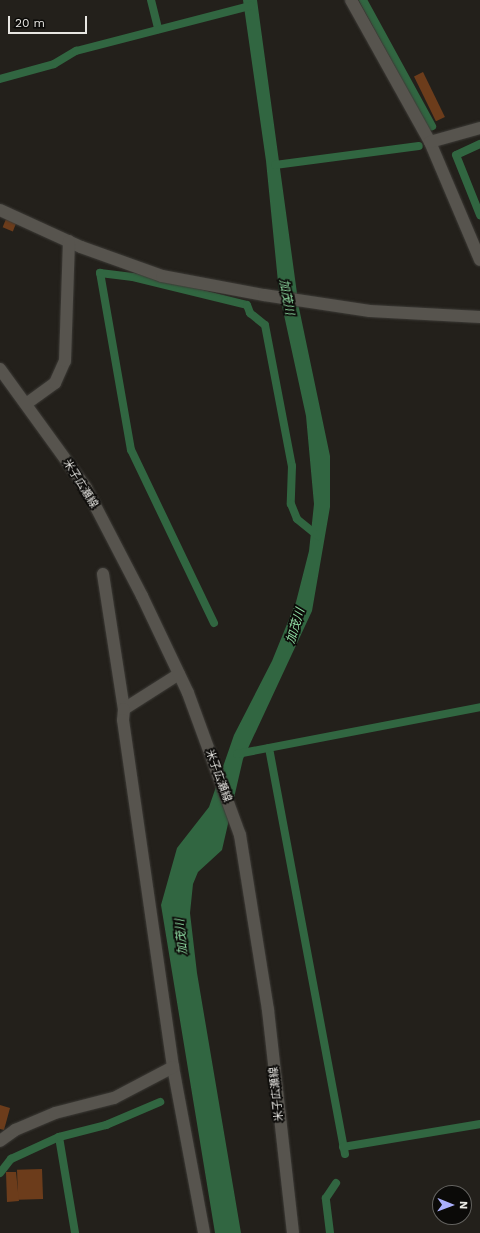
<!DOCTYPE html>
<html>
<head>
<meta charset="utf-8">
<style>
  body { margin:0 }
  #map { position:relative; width:480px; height:1233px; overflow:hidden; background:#23201b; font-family:"Work Sans","Noto Sans JP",sans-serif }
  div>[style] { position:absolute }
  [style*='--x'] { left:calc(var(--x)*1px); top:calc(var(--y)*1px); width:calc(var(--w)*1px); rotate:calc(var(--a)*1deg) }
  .water>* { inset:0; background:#316641 }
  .stream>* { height:8px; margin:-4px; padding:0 4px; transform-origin:4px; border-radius:4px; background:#316641 }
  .building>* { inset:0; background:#6c3c1b; transform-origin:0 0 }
  .roads { filter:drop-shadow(0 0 1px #3c3a36) drop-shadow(0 0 1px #3c3a36) }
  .street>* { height:12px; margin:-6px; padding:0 6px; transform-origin:6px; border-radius:6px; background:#57544e }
  .secondary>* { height:12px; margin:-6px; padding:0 6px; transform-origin:6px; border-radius:6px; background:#57544e }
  span { translate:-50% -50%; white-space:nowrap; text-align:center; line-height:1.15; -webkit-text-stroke:3.5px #0b0a08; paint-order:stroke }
  .street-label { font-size:11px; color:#e7e6e2 }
  .water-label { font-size:12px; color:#91dfa5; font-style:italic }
  .north { position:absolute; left:432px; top:1185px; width:40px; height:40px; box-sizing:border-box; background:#0b0a08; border:1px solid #63625f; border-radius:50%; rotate:91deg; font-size:11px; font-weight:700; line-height:16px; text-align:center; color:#e7e6e2 }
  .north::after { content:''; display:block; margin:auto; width:14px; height:18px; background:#aaaffb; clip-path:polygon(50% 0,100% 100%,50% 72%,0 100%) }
  .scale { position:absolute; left:8px; top:16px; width:79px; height:18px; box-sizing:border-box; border:2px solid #e7e6e2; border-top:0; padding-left:5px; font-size:12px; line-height:14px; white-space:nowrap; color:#e7e6e2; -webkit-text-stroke:3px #0b0a08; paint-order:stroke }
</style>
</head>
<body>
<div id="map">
  <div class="water">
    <div style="clip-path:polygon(243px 0,257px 0,299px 308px,330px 456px,330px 507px,312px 611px,243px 759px,222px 850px,198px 872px,193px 884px,190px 913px,197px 973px,241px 1233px,215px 1233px,161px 905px,177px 848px,209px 807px,234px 735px,272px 661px,296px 602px,309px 551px,314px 504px,306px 416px,279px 292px,266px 161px)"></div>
  </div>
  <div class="stream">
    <div style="--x:151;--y:0;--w:30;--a:76"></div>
    <div style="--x:363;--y:0;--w:144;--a:61.3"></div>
    <div style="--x:0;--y:79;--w:56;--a:-15.5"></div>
    <div style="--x:54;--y:64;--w:26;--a:-31"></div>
    <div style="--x:76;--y:51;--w:180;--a:-14.5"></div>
    <div style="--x:480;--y:144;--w:26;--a:155"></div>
    <div style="--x:456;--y:155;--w:65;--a:68.2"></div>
    <div style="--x:275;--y:165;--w:145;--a:-7.5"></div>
    <div style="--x:214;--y:623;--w:192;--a:-115.6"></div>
    <div style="--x:131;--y:450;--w:180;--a:-99.9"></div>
    <div style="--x:100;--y:273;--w:33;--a:7"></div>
    <div style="--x:133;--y:277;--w:117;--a:13.8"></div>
    <div style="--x:247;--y:305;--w:9;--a:69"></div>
    <div style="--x:250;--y:313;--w:19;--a:39"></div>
    <div style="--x:265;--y:325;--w:144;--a:79.2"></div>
    <div style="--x:292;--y:466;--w:38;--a:92"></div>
    <div style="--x:291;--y:504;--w:16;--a:68"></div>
    <div style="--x:297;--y:519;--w:27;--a:39"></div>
    <div style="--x:269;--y:748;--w:413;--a:79.4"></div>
    <div style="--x:237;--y:754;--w:248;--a:-10.9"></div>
    <div style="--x:59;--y:1137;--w:97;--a:80.5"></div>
    <div style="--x:343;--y:1147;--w:139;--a:-9.5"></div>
    <div style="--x:0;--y:1173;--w:18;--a:-52"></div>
    <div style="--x:11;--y:1159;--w:53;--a:-24.6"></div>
    <div style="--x:59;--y:1137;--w:49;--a:-14.3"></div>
    <div style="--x:106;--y:1125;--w:59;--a:-23.1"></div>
    <div style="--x:330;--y:1233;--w:35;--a:-97"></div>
    <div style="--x:326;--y:1198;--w:18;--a:-56"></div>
  </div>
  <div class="building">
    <div style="left:423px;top:72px;width:50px;height:10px;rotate:64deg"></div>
    <div style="left:6px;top:219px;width:11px;height:9px;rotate:22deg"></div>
    <div style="clip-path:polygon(0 1105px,10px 1108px,4px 1130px,0 1129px)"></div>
    <div style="left:42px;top:1169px;width:30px;height:25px;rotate:88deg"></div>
    <div style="clip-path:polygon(6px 1172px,16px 1172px,19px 1201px,7px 1202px)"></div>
  </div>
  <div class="roads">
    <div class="street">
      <div style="--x:351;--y:0;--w:162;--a:60.9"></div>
      <div style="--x:430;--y:142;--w:128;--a:67"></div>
      <div style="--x:430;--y:142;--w:52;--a:-15.6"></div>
      <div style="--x:0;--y:210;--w:89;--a:24.6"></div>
      <div style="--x:81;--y:247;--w:86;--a:19.7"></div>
      <div style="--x:162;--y:276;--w:104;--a:10.6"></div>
      <div style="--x:264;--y:295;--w:107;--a:8.6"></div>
      <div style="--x:370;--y:311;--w:110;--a:3.1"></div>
      <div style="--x:26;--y:404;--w:36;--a:-36"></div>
      <div style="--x:55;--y:383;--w:24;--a:-66"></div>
      <div style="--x:65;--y:361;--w:120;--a:-88.1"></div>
      <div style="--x:103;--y:574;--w:137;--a:81.2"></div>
      <div style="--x:179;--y:674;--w:65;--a:147.5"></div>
      <div style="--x:124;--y:709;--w:11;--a:95"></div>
      <div style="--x:123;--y:720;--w:351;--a:81.8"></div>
      <div style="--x:173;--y:1067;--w:169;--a:79.4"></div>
      <div style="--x:0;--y:1141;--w:19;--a:-36"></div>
      <div style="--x:15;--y:1130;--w:43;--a:-23"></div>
      <div style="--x:55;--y:1113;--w:61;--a:-14.3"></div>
      <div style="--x:114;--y:1098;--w:67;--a:-27.7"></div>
    </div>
    <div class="secondary">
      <div style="--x:0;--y:369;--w:147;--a:54.1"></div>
      <div style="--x:86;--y:488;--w:122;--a:62.6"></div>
      <div style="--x:142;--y:596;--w:107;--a:64.6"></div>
      <div style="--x:188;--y:693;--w:151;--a:69.9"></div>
      <div style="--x:240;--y:835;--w:177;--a:80.9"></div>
      <div style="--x:268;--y:1010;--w:224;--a:83.6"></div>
    </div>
  </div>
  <div class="street-label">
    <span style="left:80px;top:484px;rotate:58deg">米子広瀬線</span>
    <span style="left:218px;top:776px;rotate:70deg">米子広瀬線</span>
    <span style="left:277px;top:1094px;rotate:-96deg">米子広瀬線</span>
  </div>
  <div class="water-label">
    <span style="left:286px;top:297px;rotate:80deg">加茂川</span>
    <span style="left:296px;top:626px;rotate:-73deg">加茂川</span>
    <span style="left:182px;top:937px;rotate:-95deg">加茂川</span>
  </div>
  <div class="north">N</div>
  <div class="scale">20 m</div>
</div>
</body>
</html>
